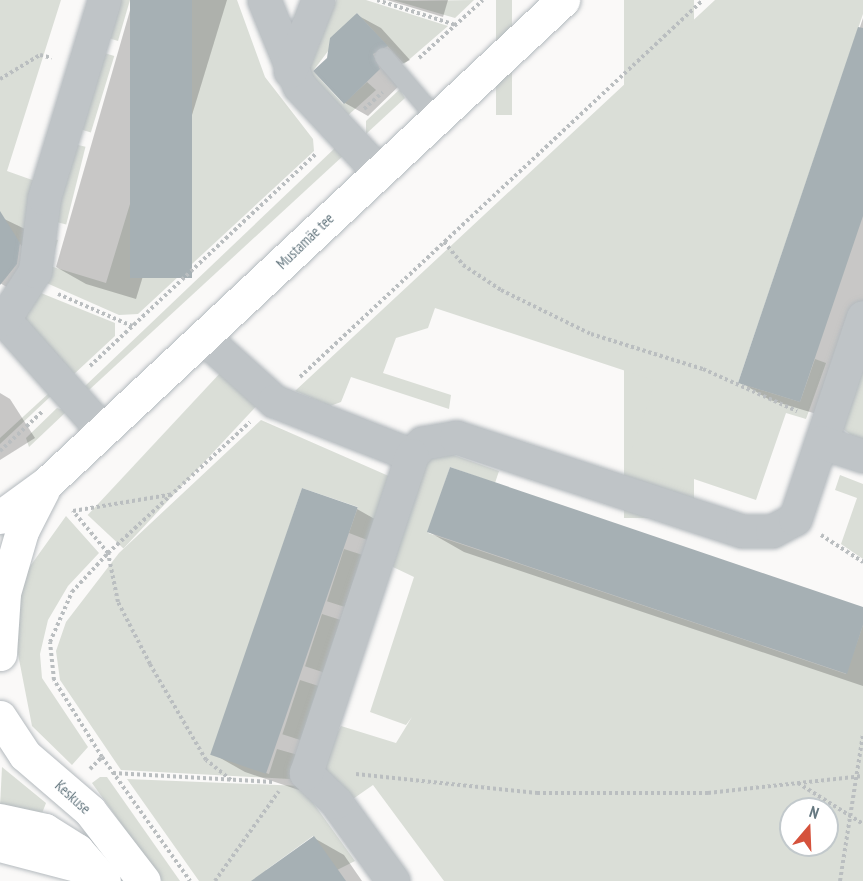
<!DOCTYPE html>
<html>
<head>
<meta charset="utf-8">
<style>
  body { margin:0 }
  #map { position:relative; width:863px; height:881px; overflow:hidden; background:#faf9f8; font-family:"PT Sans Narrow",sans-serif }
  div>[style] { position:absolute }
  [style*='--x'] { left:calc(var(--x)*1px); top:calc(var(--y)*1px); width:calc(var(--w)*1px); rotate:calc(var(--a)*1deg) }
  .green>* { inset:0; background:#daded7; transform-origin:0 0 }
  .shadow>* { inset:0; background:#0003 }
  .building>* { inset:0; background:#a6b0b4; transform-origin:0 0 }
  .path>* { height:4px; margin-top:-2px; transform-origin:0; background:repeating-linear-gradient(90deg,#babec0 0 3px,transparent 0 6px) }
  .roads { filter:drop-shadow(0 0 2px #b4babe) drop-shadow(0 0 2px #b4babe) }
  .lane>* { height:18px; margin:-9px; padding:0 9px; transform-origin:9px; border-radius:9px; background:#bfc4c7 }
  .street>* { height:33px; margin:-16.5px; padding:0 16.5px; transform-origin:16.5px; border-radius:16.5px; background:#bfc4c7 }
  .secondary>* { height:33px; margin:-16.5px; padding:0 16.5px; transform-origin:16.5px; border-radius:16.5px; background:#fff }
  span { translate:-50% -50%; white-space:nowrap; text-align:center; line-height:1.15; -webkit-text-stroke:6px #fff; paint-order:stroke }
  .street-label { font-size:15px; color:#667880 }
  .north { position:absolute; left:779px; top:797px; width:60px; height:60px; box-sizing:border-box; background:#fff; border:2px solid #c2c9cc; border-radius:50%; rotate:19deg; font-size:16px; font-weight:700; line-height:24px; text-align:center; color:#667880 }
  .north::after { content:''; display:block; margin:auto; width:21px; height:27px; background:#d5523c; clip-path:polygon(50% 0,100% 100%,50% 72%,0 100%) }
</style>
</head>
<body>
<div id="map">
  <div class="green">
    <div style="clip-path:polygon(0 0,61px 0,7px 171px,35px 181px,27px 254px,0 215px)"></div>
    <div style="clip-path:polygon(113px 0,130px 0,118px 41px,102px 36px)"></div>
    <div style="clip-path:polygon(192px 0,237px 0,265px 77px,313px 139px,314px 151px,138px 314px,119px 315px,42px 281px,47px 237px,58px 240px,50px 266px,106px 283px)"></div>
    <div style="clip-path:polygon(336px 0,366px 0,448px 26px,404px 64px,357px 13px,313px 71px,343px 104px,367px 82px,376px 90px,345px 118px,307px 75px)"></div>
    <div style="clip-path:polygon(393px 0,412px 1px,474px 0,455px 18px)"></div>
    <div style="left:496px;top:0;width:16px;height:115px"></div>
    <div style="left:624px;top:0;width:70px;height:518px"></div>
    <div style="clip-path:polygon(715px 0,863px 0,863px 14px,738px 383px,800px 402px,815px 359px,826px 363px,806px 419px,786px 413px,756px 500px,629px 457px,656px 381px,435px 308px,428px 328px,396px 338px,383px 373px,451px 395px,449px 409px,351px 377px,341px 402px,330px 406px,295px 391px)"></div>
    <div style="left:98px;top:51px;width:17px;height:80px;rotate:17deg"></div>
    <div style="clip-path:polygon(400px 89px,405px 98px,366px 134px,366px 121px)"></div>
    <div style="left:70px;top:143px;width:16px;height:80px;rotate:14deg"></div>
    <div style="clip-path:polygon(336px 147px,344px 155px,89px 390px,84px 387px)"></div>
    <div style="clip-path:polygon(36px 291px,115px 323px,115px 336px,73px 375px,27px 330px,23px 313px)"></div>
    <div style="clip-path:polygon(863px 346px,863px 445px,842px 428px)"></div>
    <div style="left:222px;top:371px;width:49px;height:197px;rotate:43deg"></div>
    <div style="clip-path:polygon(49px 393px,51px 396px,0 444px,0 438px)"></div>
    <div style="clip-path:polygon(57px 408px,67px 411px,29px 447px,26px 438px)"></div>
    <div style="clip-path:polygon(261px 420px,391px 477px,370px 541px,349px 533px,358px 507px,302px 488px,213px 755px,269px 774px,277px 749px,298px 755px,290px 779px,121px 770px,60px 680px,56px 651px,66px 622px,119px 553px)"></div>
    <div style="clip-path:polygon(evenodd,445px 452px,499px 471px,495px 483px,450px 467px,428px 533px,846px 674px,863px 625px,863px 881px,444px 881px,373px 785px,350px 801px,319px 764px,341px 726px,396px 743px,412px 717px,406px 725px,370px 712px,414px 577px,393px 567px,391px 560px,422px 458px,445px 452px,791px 809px,827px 809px,827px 845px,791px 845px,791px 809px)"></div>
    <div style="clip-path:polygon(840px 475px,863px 484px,863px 559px,841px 544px,857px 498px,835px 490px)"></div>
    <div style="clip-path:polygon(66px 516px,99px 553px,68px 586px,48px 620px,40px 654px,42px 678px,88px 747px,72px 765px,32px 726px,17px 649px,18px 600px,26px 572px)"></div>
    <div style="left:344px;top:549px;width:22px;height:55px;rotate:18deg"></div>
    <div style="left:322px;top:614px;width:23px;height:55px;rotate:18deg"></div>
    <div style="left:300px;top:680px;width:22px;height:57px;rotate:18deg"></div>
    <div style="clip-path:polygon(2px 767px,46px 803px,41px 816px,0 807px)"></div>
    <div style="clip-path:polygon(100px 777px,107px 777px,180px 881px,162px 881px,92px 783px)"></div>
    <div style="clip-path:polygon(127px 779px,301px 786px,355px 861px,337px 870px,313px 836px,266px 870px,273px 881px,199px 881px)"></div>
  </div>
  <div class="shadow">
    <div style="clip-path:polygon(133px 0,227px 0,136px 299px,86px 284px,56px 267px)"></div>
    <div style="clip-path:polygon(387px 0,448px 0,443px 17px)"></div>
    <div style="clip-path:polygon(357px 15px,381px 28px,410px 60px,396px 67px,402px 83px,368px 116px,345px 103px,329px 58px)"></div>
    <div style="clip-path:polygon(863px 18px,863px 322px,830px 418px,770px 400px,740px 382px)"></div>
    <div style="clip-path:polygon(0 217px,25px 229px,43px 257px,10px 289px,0 283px)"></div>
    <div style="clip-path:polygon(0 393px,10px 399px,35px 438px,0 460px)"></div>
    <div style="clip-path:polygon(357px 509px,387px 526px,299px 790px,245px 772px,215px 755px)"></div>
    <div style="clip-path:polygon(429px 532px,863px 608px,863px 686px,464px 552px)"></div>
    <div style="clip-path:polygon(314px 838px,344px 855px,362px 881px,275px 881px)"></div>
  </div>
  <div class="building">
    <div style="left:130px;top:0;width:62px;height:278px"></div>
    <div style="clip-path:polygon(357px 13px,388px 46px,373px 54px,380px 69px,344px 104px,313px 71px,327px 58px,330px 38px)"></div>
    <div style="clip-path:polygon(858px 27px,863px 28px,863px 216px,800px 402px,738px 383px)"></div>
    <div style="clip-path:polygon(0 211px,20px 243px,17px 264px,0 285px)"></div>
    <div style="clip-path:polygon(450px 467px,863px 607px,863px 625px,847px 674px,427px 532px)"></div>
    <div style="left:302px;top:488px;width:59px;height:282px;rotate:19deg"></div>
    <div style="clip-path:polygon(314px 836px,346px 881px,251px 881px)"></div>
  </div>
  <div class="path">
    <div style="--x:377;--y:0;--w:83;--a:17.6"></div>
    <div style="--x:419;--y:58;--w:86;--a:-42.2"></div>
    <div style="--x:0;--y:79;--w:47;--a:-31"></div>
    <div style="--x:40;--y:55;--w:12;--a:14"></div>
    <div style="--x:364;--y:109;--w:25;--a:-42"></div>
    <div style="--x:444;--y:242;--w:30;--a:50"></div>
    <div style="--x:463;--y:265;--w:45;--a:33.3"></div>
    <div style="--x:501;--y:290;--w:100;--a:26.1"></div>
    <div style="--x:591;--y:334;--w:117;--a:17.4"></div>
    <div style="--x:703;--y:369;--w:103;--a:24.1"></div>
    <div style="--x:58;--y:294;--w:81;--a:23.4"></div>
    <div style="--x:90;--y:366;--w:310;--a:-43.2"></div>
    <div style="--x:300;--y:377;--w:552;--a:-43.09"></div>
    <div style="--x:0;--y:451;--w:59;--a:-42.9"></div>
    <div style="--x:821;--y:535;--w:50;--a:32.7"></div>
    <div style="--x:102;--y:757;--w:152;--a:54.6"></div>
    <div style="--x:90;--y:769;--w:17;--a:-45"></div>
    <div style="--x:102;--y:757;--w:91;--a:-121.9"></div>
    <div style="--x:54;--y:680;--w:38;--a:-96"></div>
    <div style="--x:50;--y:642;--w:55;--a:-66.3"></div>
    <div style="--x:72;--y:592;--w:53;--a:-47.3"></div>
    <div style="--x:108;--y:553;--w:55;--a:-129.8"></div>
    <div style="--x:73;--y:511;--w:101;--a:-9.6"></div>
    <div style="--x:113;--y:773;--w:161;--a:3.2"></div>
    <div style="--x:356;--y:774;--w:182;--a:6"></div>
    <div style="--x:537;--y:793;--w:171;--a:0"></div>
    <div style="--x:708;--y:793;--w:156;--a:-6.3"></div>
    <div style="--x:231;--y:780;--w:32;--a:-141"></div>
    <div style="--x:206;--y:760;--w:111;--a:-120.3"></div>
    <div style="--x:150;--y:664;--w:70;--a:-117.3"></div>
    <div style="--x:118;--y:602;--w:50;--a:-101.5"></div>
    <div style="--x:108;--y:553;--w:193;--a:-42.7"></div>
    <div style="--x:798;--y:783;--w:77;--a:32.2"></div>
    <div style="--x:215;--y:881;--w:110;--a:-54.6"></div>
    <div style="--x:840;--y:881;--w:149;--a:-81.1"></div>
  </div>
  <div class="roads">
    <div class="lane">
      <div style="--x:384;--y:57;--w:80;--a:49.6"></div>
    </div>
    <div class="street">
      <div style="--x:264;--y:0;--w:93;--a:67.9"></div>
      <div style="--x:299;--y:86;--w:116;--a:47.1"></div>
      <div style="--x:290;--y:71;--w:76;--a:-68.5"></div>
      <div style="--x:0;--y:315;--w:154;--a:48.4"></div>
      <div style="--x:4;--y:319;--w:57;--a:-57.1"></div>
      <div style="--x:35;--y:271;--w:74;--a:-83"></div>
      <div style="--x:44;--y:198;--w:207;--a:-73.1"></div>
      <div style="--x:203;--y:337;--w:96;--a:42"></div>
      <div style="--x:274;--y:401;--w:148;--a:21.4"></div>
      <div style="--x:412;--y:455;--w:16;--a:-50"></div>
      <div style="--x:422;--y:443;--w:35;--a:-10"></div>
      <div style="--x:456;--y:437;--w:301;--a:18.2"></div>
      <div style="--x:742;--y:531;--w:30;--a:0"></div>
      <div style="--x:772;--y:531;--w:26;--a:-28"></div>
      <div style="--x:795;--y:519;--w:213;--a:-71.4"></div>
      <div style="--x:821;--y:442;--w:44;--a:18.4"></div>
      <div style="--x:393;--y:881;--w:97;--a:-125.8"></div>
      <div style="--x:336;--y:802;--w:42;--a:-136"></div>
      <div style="--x:306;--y:773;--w:335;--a:-71.6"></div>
    </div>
    <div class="secondary">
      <div style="--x:0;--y:517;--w:58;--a:-35.9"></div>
      <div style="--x:47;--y:483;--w:707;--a:-43.11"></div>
      <div style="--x:0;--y:654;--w:61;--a:-86.2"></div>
      <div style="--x:4;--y:593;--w:65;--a:-73.8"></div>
      <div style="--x:22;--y:531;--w:46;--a:-62.9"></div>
      <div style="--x:0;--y:717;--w:45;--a:56.7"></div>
      <div style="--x:25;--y:755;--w:86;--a:40.7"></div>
      <div style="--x:90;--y:811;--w:88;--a:52.4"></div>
      <div style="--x:0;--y:820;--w:46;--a:12.5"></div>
      <div style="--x:45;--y:830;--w:38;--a:32"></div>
      <div style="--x:77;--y:850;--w:41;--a:48.9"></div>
      <div style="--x:0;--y:845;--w:79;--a:14.7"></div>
    </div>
  </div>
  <div class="street-label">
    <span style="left:305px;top:241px;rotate:-44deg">Mustamäe tee</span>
    <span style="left:73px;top:797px;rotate:42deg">Keskuse</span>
  </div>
  <div class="north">N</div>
</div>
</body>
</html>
